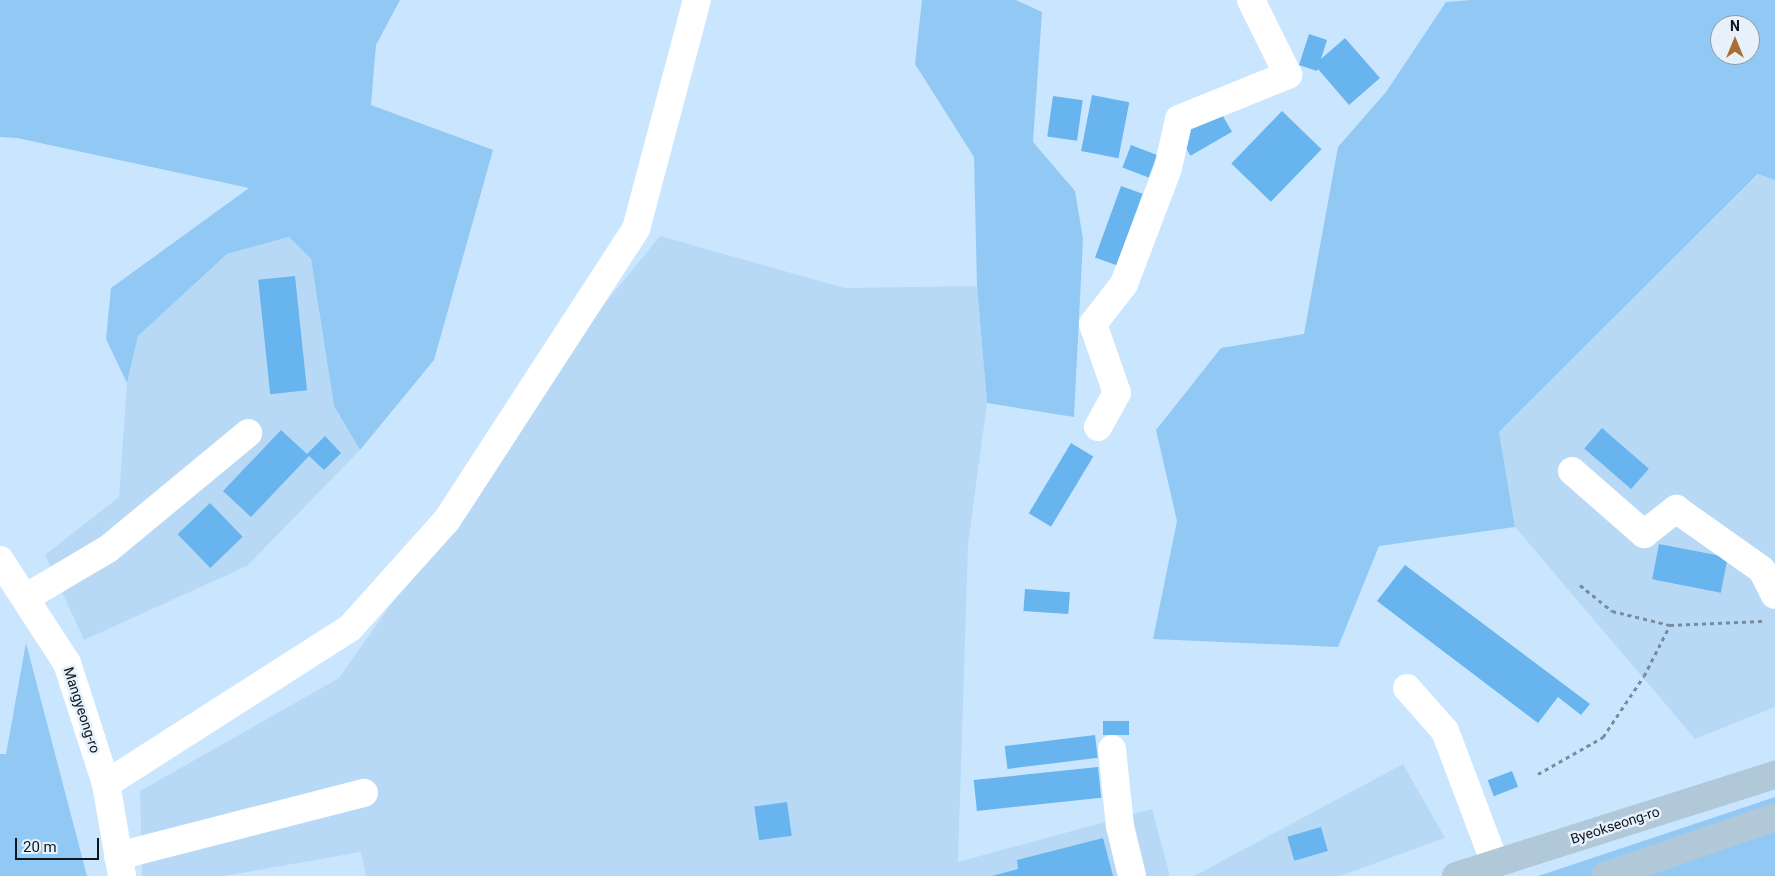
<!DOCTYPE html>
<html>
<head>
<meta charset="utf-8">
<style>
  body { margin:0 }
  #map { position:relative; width:1775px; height:876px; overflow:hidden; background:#cae6fe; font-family:Roboto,sans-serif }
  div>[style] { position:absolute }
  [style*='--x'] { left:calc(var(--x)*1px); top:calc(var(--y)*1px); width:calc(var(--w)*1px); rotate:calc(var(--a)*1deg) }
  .built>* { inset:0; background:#b8d9f6 }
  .green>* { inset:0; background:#92c8f4 }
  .building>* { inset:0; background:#67b4ee; transform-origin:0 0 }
  .path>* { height:3px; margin-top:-1.5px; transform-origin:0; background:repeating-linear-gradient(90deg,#788c9e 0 4px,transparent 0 8px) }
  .minor>* { height:28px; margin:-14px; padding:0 14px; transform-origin:14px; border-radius:14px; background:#fff }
  .major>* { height:28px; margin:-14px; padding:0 14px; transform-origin:14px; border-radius:14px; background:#b1c8d9 }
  span { translate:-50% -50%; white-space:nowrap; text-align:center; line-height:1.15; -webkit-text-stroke:5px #e6f1fb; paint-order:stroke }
  .street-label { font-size:14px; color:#0c161f }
  .north { position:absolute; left:1710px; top:15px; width:50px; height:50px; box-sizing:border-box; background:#e6f1fb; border:1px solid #8f99a3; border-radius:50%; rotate:0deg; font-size:14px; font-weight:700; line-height:20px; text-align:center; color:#0c161f }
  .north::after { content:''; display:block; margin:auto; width:18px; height:22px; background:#ab6e31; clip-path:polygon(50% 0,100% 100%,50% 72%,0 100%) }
  .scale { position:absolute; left:15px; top:838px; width:84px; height:22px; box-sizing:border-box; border:2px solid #0c161f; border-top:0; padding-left:6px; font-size:15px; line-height:18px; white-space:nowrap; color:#0c161f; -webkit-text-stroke:4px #e6f1fb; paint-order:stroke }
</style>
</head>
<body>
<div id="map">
  <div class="built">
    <div style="clip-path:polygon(1759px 174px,1775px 180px,1775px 707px,1695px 739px,1515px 527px,1499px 432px)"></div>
    <div style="clip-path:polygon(660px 236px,845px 288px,977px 286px,987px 403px,968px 545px,958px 862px,1152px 809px,1170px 876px,366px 876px,361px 852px,224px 876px,142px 876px,140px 791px,339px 678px,593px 318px)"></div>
    <div style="clip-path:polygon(289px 237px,311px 259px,334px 406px,360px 450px,247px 566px,84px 640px,45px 555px,119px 497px,127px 383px,138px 336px,227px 254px)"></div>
    <div style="clip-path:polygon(1403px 764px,1445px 838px,1340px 876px,1194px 876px)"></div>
  </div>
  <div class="green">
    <div style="clip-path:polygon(0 0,400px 0,376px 45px,371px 105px,493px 150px,434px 360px,360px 450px,334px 406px,311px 259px,289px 237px,227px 254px,138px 336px,127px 383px,106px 339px,111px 288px,249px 188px,17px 138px,0 137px)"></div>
    <div style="clip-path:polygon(922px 0,1016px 0,1042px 12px,1033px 142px,1075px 191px,1083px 239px,1074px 417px,987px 403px,977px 286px,974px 157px,915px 64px)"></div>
    <div style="clip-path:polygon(evenodd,1471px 0,1775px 0,1775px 180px,1758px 174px,1499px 432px,1515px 527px,1379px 546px,1338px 647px,1153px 639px,1177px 521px,1156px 430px,1221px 348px,1304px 334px,1338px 147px,1386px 92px,1446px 2px,1471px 0,1720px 25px,1750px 25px,1750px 55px,1720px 55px,1720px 25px)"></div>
    <div style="clip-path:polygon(26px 643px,87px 876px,0 876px,0 754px,6px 754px)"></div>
    <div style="clip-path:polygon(1775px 797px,1775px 876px,1538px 876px)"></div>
  </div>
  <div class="building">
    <div style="clip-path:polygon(1309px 34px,1327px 40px,1321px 59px,1345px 38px,1380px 78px,1349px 105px,1318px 69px,1317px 71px,1299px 65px)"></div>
    <div style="left:1092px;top:95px;width:38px;height:57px;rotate:11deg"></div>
    <div style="left:1053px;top:96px;width:30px;height:41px;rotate:8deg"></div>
    <div style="left:1220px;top:111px;width:24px;height:48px;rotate:60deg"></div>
    <div style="left:1282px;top:111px;width:55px;height:73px;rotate:44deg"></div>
    <div style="left:1131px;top:145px;width:28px;height:24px;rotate:21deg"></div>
    <div style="left:1121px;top:186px;width:23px;height:76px;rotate:20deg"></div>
    <div style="left:295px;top:276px;width:115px;height:37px;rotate:84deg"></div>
    <div style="left:1602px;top:428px;width:62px;height:27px;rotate:41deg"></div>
    <div style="clip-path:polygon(281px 430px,307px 454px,325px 436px,341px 453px,324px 470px,309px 456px,251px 517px,223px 491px)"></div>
    <div style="left:1071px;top:443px;width:26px;height:82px;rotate:31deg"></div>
    <div style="left:210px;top:503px;width:47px;height:45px;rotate:46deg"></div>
    <div style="left:1659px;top:544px;width:70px;height:36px;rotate:11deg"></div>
    <div style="clip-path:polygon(1405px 565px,1590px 704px,1581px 715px,1558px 697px,1538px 723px,1377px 601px)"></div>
    <div style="left:1025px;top:589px;width:45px;height:22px;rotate:4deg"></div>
    <div style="left:1129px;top:721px;width:14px;height:26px;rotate:90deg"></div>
    <div style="left:1095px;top:735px;width:23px;height:91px;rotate:83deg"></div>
    <div style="left:1098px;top:767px;width:31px;height:125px;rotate:84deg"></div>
    <div style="left:1512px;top:771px;width:17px;height:26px;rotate:69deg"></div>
    <div style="left:787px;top:802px;width:34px;height:33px;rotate:82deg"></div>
    <div style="left:1321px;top:827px;width:25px;height:35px;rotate:74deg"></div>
    <div style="clip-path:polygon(1103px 838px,1113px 876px,992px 876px,1018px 869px,1017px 860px)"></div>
  </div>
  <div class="path">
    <div style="--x:1580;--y:585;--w:41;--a:39.1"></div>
    <div style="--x:1612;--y:611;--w:60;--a:13.6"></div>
    <div style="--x:1670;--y:625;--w:92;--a:-2.5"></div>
    <div style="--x:1538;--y:774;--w:75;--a:-29.6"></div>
    <div style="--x:1603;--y:737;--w:73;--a:-56.1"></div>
    <div style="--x:1644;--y:676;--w:57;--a:-63"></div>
  </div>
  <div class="minor">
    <div style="--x:1098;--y:427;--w:39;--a:-61"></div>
    <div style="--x:1117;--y:393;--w:73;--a:-109.2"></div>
    <div style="--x:1093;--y:324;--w:51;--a:-52.2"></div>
    <div style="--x:1124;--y:284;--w:124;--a:-69.2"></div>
    <div style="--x:1168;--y:168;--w:50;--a:-77.3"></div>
    <div style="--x:1179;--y:119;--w:118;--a:-22"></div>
    <div style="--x:1288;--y:75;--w:84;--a:-116.3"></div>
    <div style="--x:1572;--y:471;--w:96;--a:41.2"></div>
    <div style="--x:1644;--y:534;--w:41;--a:-38"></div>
    <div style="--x:1676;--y:509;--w:105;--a:35.3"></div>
    <div style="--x:1762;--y:570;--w:28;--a:63"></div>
    <div style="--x:0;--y:560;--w:123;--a:57"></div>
    <div style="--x:67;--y:663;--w:127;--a:72.1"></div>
    <div style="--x:106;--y:784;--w:93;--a:80.1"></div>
    <div style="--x:25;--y:598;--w:96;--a:-30.6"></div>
    <div style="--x:108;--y:549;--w:182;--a:-39.6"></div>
    <div style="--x:1407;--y:688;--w:57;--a:48.5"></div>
    <div style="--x:1445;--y:731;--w:141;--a:69.3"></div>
    <div style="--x:1112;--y:749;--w:77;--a:84.1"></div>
    <div style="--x:1120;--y:826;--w:51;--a:76.5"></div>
    <div style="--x:106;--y:784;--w:290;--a:-32.6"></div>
    <div style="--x:350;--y:628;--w:145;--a:-48.1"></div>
    <div style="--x:447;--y:520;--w:347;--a:-57"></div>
    <div style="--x:636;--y:229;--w:237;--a:-75.1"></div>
    <div style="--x:118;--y:856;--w:254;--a:-14.4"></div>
  </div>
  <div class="major">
    <div style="--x:1456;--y:876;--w:335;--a:-17.6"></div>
    <div style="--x:1605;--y:876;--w:180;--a:-19.1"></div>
  </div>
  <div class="street-label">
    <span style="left:82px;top:710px;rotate:72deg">Mangyeong-ro</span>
    <span style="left:1615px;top:825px;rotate:-18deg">Byeokseong-ro</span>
  </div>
  <div class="north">N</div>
  <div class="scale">20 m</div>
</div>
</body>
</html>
